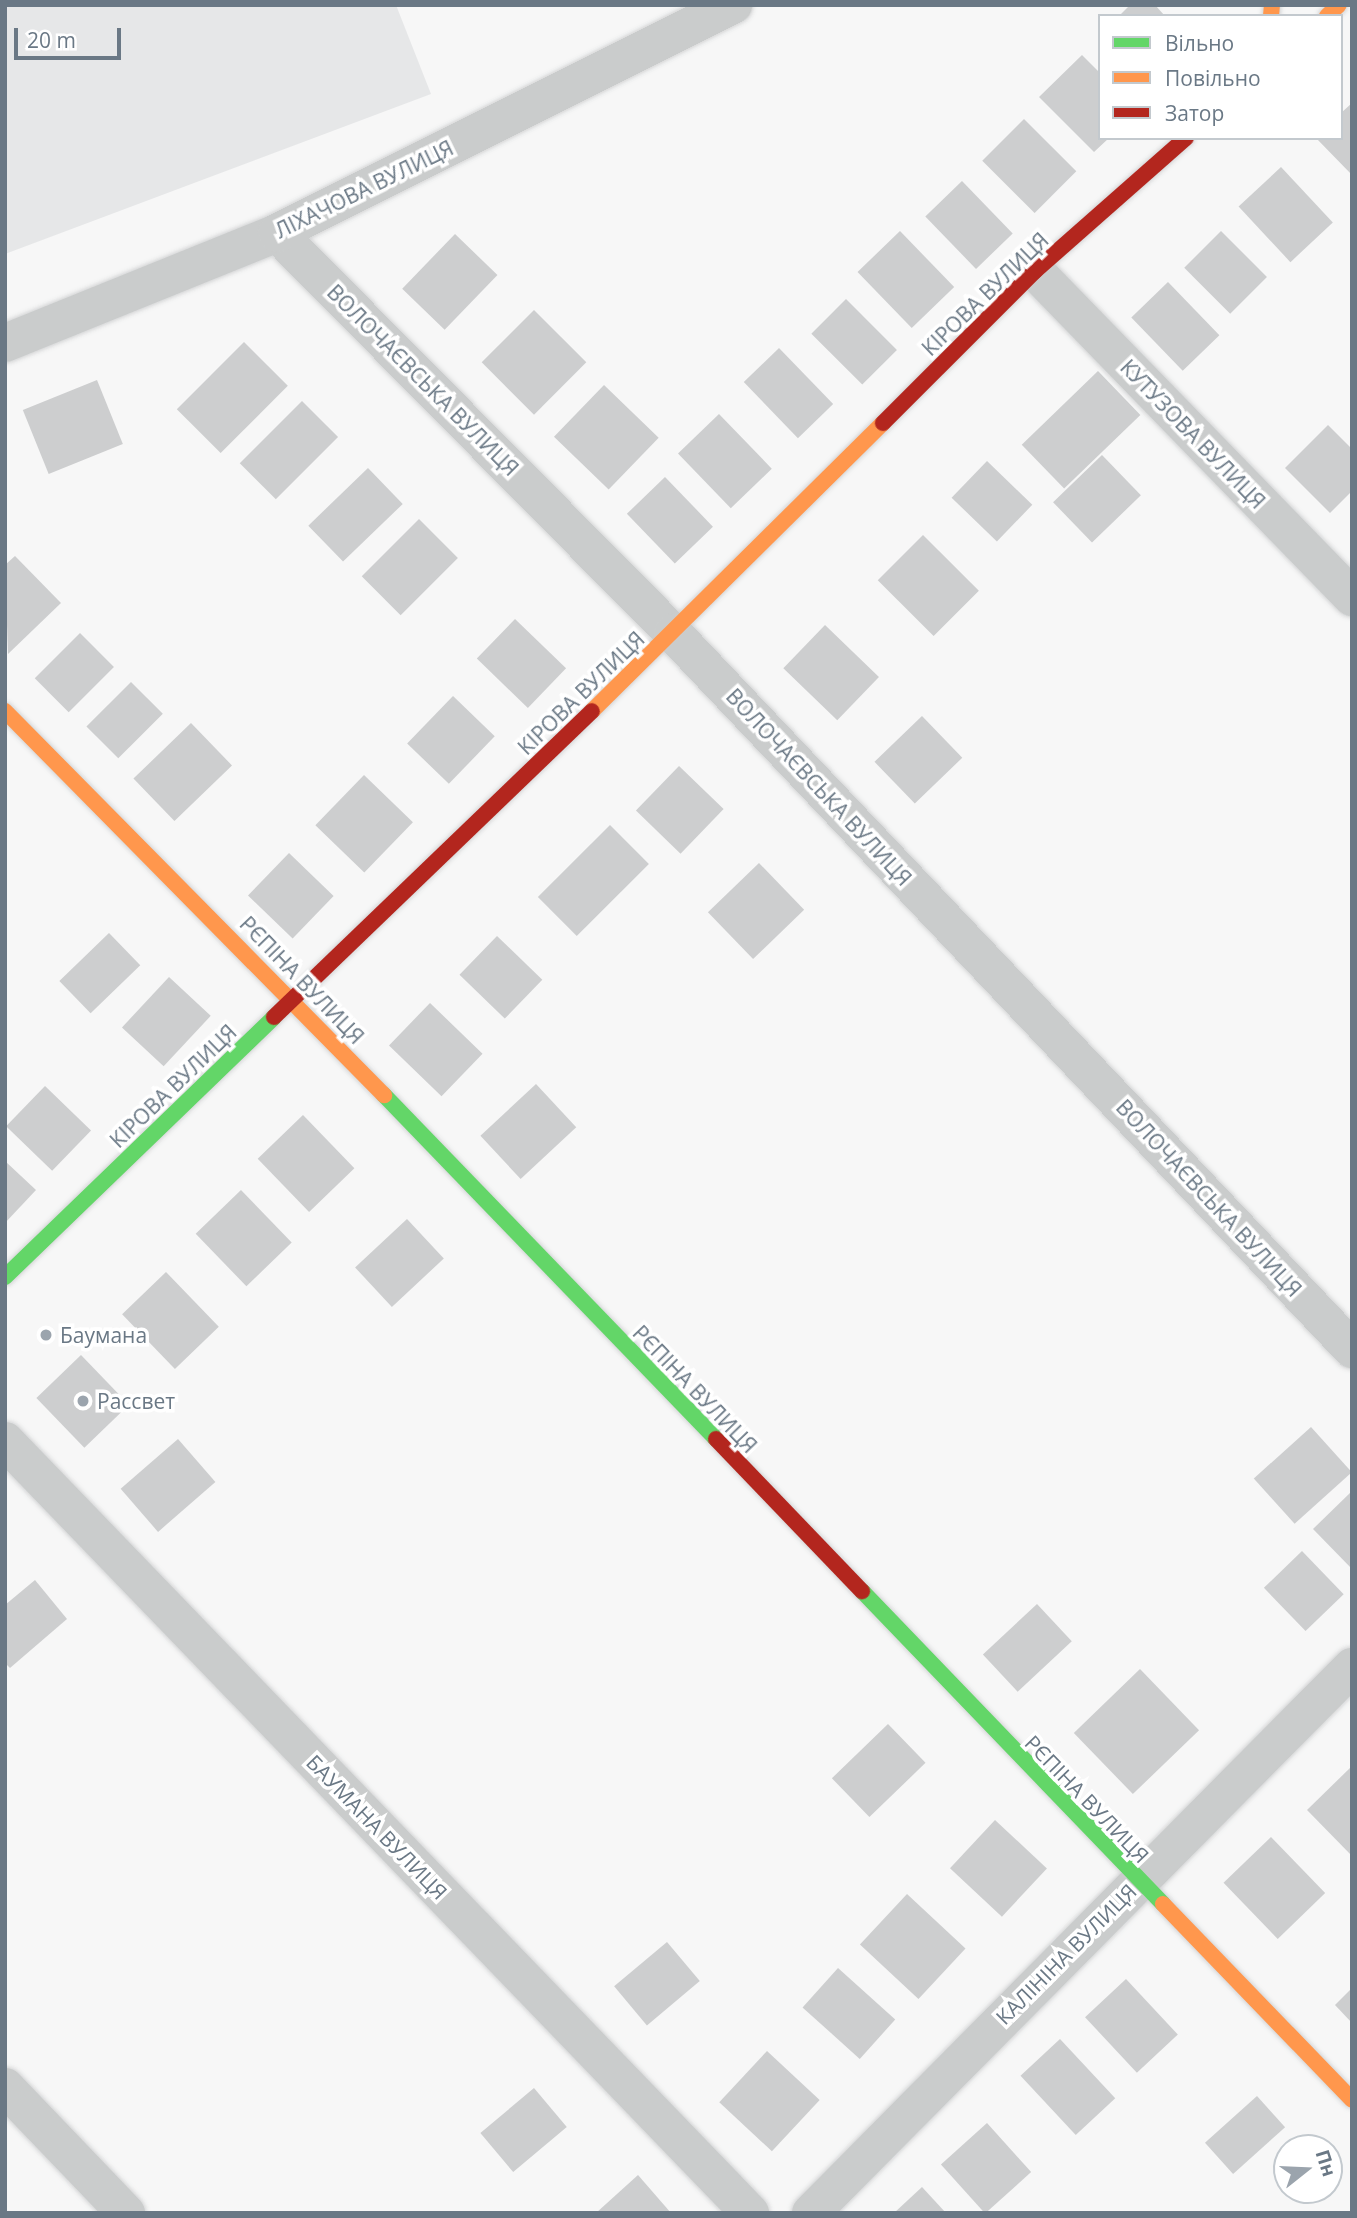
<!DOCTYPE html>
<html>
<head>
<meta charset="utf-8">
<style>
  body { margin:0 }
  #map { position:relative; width:1357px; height:2218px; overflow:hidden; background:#f7f7f7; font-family:"Open Sans",sans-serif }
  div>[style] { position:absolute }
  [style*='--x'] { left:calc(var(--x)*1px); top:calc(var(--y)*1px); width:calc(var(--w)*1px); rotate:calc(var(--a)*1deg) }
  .built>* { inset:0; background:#e6e7e8 }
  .building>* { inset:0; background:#cdcecf; transform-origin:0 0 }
  .roads { filter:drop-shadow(0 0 2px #d4d5d6) drop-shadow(0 0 2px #d4d5d6) }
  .street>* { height:38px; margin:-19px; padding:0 19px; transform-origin:19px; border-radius:19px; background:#cacccc }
  .fast>* { height:16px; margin:-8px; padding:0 8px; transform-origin:8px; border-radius:8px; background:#63d668 }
  .slow>* { height:16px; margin:-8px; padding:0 8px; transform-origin:8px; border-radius:8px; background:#ff974d }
  .jam>* { height:16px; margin:-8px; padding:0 8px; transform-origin:8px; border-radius:8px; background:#b3261e }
  .dots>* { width:19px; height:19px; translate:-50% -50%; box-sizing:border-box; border:4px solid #fff; border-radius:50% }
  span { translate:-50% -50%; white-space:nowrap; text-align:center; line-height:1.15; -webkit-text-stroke:7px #fff; paint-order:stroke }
  .street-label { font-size:21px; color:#6a7885 }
  .poi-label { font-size:21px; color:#6a7885 }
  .left { translate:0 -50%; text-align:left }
  .frame { position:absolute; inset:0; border:7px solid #6a7885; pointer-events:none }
  .legend { position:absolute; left:1098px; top:14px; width:245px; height:126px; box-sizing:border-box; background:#fff; border:2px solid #c3c9ce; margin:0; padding:9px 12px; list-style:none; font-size:21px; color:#6a7885 }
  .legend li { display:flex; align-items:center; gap:14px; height:35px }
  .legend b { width:35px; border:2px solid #c3c9ce }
  .north { position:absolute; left:1273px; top:2134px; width:70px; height:70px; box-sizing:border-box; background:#fff; border:2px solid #c3c9ce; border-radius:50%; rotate:72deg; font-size:19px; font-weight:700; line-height:28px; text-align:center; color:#6a7885 }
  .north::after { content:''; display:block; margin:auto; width:24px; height:32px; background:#9ba4ad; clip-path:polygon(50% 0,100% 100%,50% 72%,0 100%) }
  .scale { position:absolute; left:14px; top:28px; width:107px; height:32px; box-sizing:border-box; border:4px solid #6a7885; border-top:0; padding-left:9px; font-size:21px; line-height:24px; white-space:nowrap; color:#6a7885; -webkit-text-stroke:5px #fff; paint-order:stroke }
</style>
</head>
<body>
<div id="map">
  <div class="built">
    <div style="clip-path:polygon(5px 5px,396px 5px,431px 94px,5px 254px)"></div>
  </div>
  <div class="building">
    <div style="clip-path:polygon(1130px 5px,1155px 5px,1165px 16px,1119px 16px)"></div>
    <div style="clip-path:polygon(1082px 55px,1100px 73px,1100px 138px,1109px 138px,1094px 152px,1039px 97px)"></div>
    <div style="clip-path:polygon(1352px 103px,1352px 175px,1316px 138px,1341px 138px,1341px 113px)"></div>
    <div style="left:1024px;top:119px;width:74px;height:59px;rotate:45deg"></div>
    <div style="left:1281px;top:167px;width:76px;height:58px;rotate:47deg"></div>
    <div style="left:962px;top:181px;width:73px;height:51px;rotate:46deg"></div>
    <div style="left:900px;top:231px;width:78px;height:59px;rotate:46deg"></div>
    <div style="left:1221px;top:231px;width:65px;height:52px;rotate:45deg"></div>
    <div style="left:455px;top:234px;width:59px;height:76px;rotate:44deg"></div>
    <div style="left:1168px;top:282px;width:74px;height:51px;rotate:46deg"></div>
    <div style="left:846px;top:299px;width:72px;height:49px;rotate:45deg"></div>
    <div style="left:534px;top:310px;width:74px;height:74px;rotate:45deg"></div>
    <div style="left:244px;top:342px;width:62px;height:95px;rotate:45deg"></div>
    <div style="left:779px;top:348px;width:78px;height:49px;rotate:46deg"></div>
    <div style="left:1098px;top:371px;width:61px;height:106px;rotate:46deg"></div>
    <div style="left:97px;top:380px;width:69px;height:80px;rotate:68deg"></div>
    <div style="left:604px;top:385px;width:76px;height:72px;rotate:44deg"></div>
    <div style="left:302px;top:401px;width:51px;height:88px;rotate:45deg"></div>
    <div style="left:719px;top:414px;width:76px;height:57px;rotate:46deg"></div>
    <div style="clip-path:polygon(1328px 425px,1352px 449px,1352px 491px,1330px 513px,1285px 468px)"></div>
    <div style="left:1102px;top:455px;width:56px;height:68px;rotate:46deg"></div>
    <div style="left:987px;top:461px;width:63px;height:51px;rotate:44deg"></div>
    <div style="left:368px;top:468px;width:50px;height:83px;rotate:46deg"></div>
    <div style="left:665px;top:477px;width:69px;height:53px;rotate:46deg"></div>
    <div style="left:419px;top:519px;width:55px;height:81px;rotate:45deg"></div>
    <div style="left:923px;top:535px;width:79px;height:64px;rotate:45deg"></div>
    <div style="clip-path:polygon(15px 556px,61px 603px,8px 654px,5px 565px)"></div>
    <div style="left:515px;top:619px;width:71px;height:55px;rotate:44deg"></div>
    <div style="left:825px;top:625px;width:75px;height:60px;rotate:44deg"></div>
    <div style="left:80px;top:633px;width:48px;height:64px;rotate:45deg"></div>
    <div style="left:131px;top:682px;width:45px;height:63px;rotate:45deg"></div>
    <div style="left:453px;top:696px;width:58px;height:66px;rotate:44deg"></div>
    <div style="left:922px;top:716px;width:58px;height:66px;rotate:46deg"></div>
    <div style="left:191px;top:723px;width:59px;height:80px;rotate:46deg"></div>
    <div style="left:679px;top:766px;width:62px;height:62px;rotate:44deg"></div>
    <div style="left:364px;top:775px;width:68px;height:70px;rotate:44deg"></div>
    <div style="left:610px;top:825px;width:55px;height:102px;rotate:45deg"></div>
    <div style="left:289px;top:853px;width:62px;height:59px;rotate:44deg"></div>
    <div style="left:759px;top:863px;width:65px;height:71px;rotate:46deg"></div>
    <div style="left:109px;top:933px;width:45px;height:69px;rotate:46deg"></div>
    <div style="left:497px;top:936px;width:63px;height:54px;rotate:44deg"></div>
    <div style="left:169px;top:977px;width:57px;height:69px;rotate:43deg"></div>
    <div style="left:430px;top:1003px;width:73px;height:59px;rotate:44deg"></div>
    <div style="left:536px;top:1084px;width:59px;height:76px;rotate:47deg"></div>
    <div style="left:45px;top:1086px;width:64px;height:56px;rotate:44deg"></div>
    <div style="left:303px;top:1115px;width:74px;height:63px;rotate:46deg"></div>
    <div style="clip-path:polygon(5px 1161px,36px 1190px,5px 1223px)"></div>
    <div style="left:241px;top:1190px;width:73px;height:63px;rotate:46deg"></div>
    <div style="left:407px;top:1219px;width:54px;height:71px;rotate:47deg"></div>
    <div style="left:166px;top:1272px;width:76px;height:61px;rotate:46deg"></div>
    <div style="left:81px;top:1355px;width:69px;height:62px;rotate:46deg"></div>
    <div style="left:1311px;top:1427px;width:61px;height:77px;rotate:48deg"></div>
    <div style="left:178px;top:1439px;width:57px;height:76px;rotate:49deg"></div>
    <div style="clip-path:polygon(1352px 1491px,1352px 1569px,1313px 1529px)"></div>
    <div style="left:1302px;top:1551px;width:60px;height:53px;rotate:46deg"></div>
    <div style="clip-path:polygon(35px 1580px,67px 1619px,10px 1668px,5px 1663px,5px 1605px)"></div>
    <div style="left:1037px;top:1604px;width:51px;height:74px;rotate:47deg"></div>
    <div style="left:1140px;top:1669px;width:85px;height:92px;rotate:46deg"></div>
    <div style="left:888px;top:1724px;width:54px;height:78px;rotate:46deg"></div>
    <div style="clip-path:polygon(1352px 1766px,1352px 1856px,1307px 1810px)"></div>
    <div style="left:995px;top:1820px;width:71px;height:66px;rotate:43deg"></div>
    <div style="left:1271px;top:1837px;width:78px;height:66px;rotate:46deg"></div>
    <div style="left:907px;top:1894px;width:80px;height:69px;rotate:43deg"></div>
    <div style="left:667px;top:1942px;width:51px;height:69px;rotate:50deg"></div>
    <div style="left:838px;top:1968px;width:77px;height:53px;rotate:42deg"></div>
    <div style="left:1126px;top:1979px;width:76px;height:56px;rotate:47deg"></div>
    <div style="clip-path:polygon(1352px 1988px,1352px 2023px,1335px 2005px)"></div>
    <div style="left:1060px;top:2039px;width:81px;height:54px;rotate:47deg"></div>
    <div style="left:767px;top:2051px;width:72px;height:70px;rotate:43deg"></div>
    <div style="left:534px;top:2088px;width:51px;height:70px;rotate:50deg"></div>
    <div style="left:1257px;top:2096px;width:42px;height:70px;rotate:48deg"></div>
    <div style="left:987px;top:2123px;width:66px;height:62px;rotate:48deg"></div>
    <div style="clip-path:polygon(638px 2175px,671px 2213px,596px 2213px)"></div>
    <div style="clip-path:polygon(922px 2187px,946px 2213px,894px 2213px)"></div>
  </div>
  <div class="roads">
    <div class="street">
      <div style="--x:277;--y:233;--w:563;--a:45.29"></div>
      <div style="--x:673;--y:633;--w:987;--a:46.52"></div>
      <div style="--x:1035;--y:271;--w:455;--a:45.8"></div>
      <div style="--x:5;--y:343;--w:293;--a:-22"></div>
      <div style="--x:277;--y:233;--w:510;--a:-26.57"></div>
      <div style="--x:5;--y:1441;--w:1073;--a:46.02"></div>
      <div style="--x:5;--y:2087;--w:175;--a:46.2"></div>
      <div style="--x:811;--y:2213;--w:769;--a:-45.26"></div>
    </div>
    <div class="fast">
      <div style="--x:384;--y:1095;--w:478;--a:46"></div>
      <div style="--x:5;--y:1277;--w:374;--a:-44"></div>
      <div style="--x:862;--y:1591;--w:434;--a:46.1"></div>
    </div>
    <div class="slow">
      <div style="--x:1271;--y:16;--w:11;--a:-85"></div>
      <div style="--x:1327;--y:16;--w:16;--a:-43"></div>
      <div style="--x:5;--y:711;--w:540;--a:45.38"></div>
      <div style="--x:592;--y:711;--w:409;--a:-44.7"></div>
      <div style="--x:1163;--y:1904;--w:272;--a:46"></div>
    </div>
    <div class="jam">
      <div style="--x:883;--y:423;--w:215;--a:-45"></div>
      <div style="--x:1035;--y:271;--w:201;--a:-41.4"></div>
      <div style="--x:274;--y:1017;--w:441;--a:-43.9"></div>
      <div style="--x:716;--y:1439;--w:211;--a:46.2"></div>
    </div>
  </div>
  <div class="dots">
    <div style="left:46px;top:1335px;background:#9ba4ad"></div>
    <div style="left:83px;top:1401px;background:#9ba4ad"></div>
  </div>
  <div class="street-label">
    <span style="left:364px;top:189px;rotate:-26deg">ЛІХАЧОВА ВУЛИЦЯ</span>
    <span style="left:985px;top:294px;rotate:-44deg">КІРОВА ВУЛИЦЯ</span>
    <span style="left:423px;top:380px;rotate:45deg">ВОЛОЧАЄВСЬКА ВУЛИЦЯ</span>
    <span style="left:1193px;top:434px;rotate:46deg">КУТУЗОВА ВУЛИЦЯ</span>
    <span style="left:581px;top:693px;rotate:-44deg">КІРОВА ВУЛИЦЯ</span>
    <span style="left:819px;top:787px;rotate:47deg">ВОЛОЧАЄВСЬКА ВУЛИЦЯ</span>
    <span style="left:302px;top:980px;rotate:46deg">РЄПІНА ВУЛИЦЯ</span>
    <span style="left:173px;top:1086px;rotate:-44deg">КІРОВА ВУЛИЦЯ</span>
    <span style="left:1209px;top:1198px;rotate:47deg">ВОЛОЧАЄВСЬКА ВУЛИЦЯ</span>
    <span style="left:695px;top:1389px;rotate:46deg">РЄПІНА ВУЛИЦЯ</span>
    <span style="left:1087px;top:1799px;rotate:46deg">РЄПІНА ВУЛИЦЯ</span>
    <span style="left:377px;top:1827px;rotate:46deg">БАУМАНА ВУЛИЦЯ</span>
    <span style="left:1066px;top:1954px;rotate:-45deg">КАЛІНІНА ВУЛИЦЯ</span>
  </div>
  <div class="poi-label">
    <span class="left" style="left:60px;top:1335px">Баумана</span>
    <span class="left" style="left:97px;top:1401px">Рассвет</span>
  </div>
  <div class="frame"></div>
  <ul class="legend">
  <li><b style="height:9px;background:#63d668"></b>Вільно</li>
  <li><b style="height:9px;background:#ff974d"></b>Повільно</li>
  <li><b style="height:9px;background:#b3261e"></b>Затор</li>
  </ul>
  <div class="north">Пн</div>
  <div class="scale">20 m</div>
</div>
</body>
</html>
